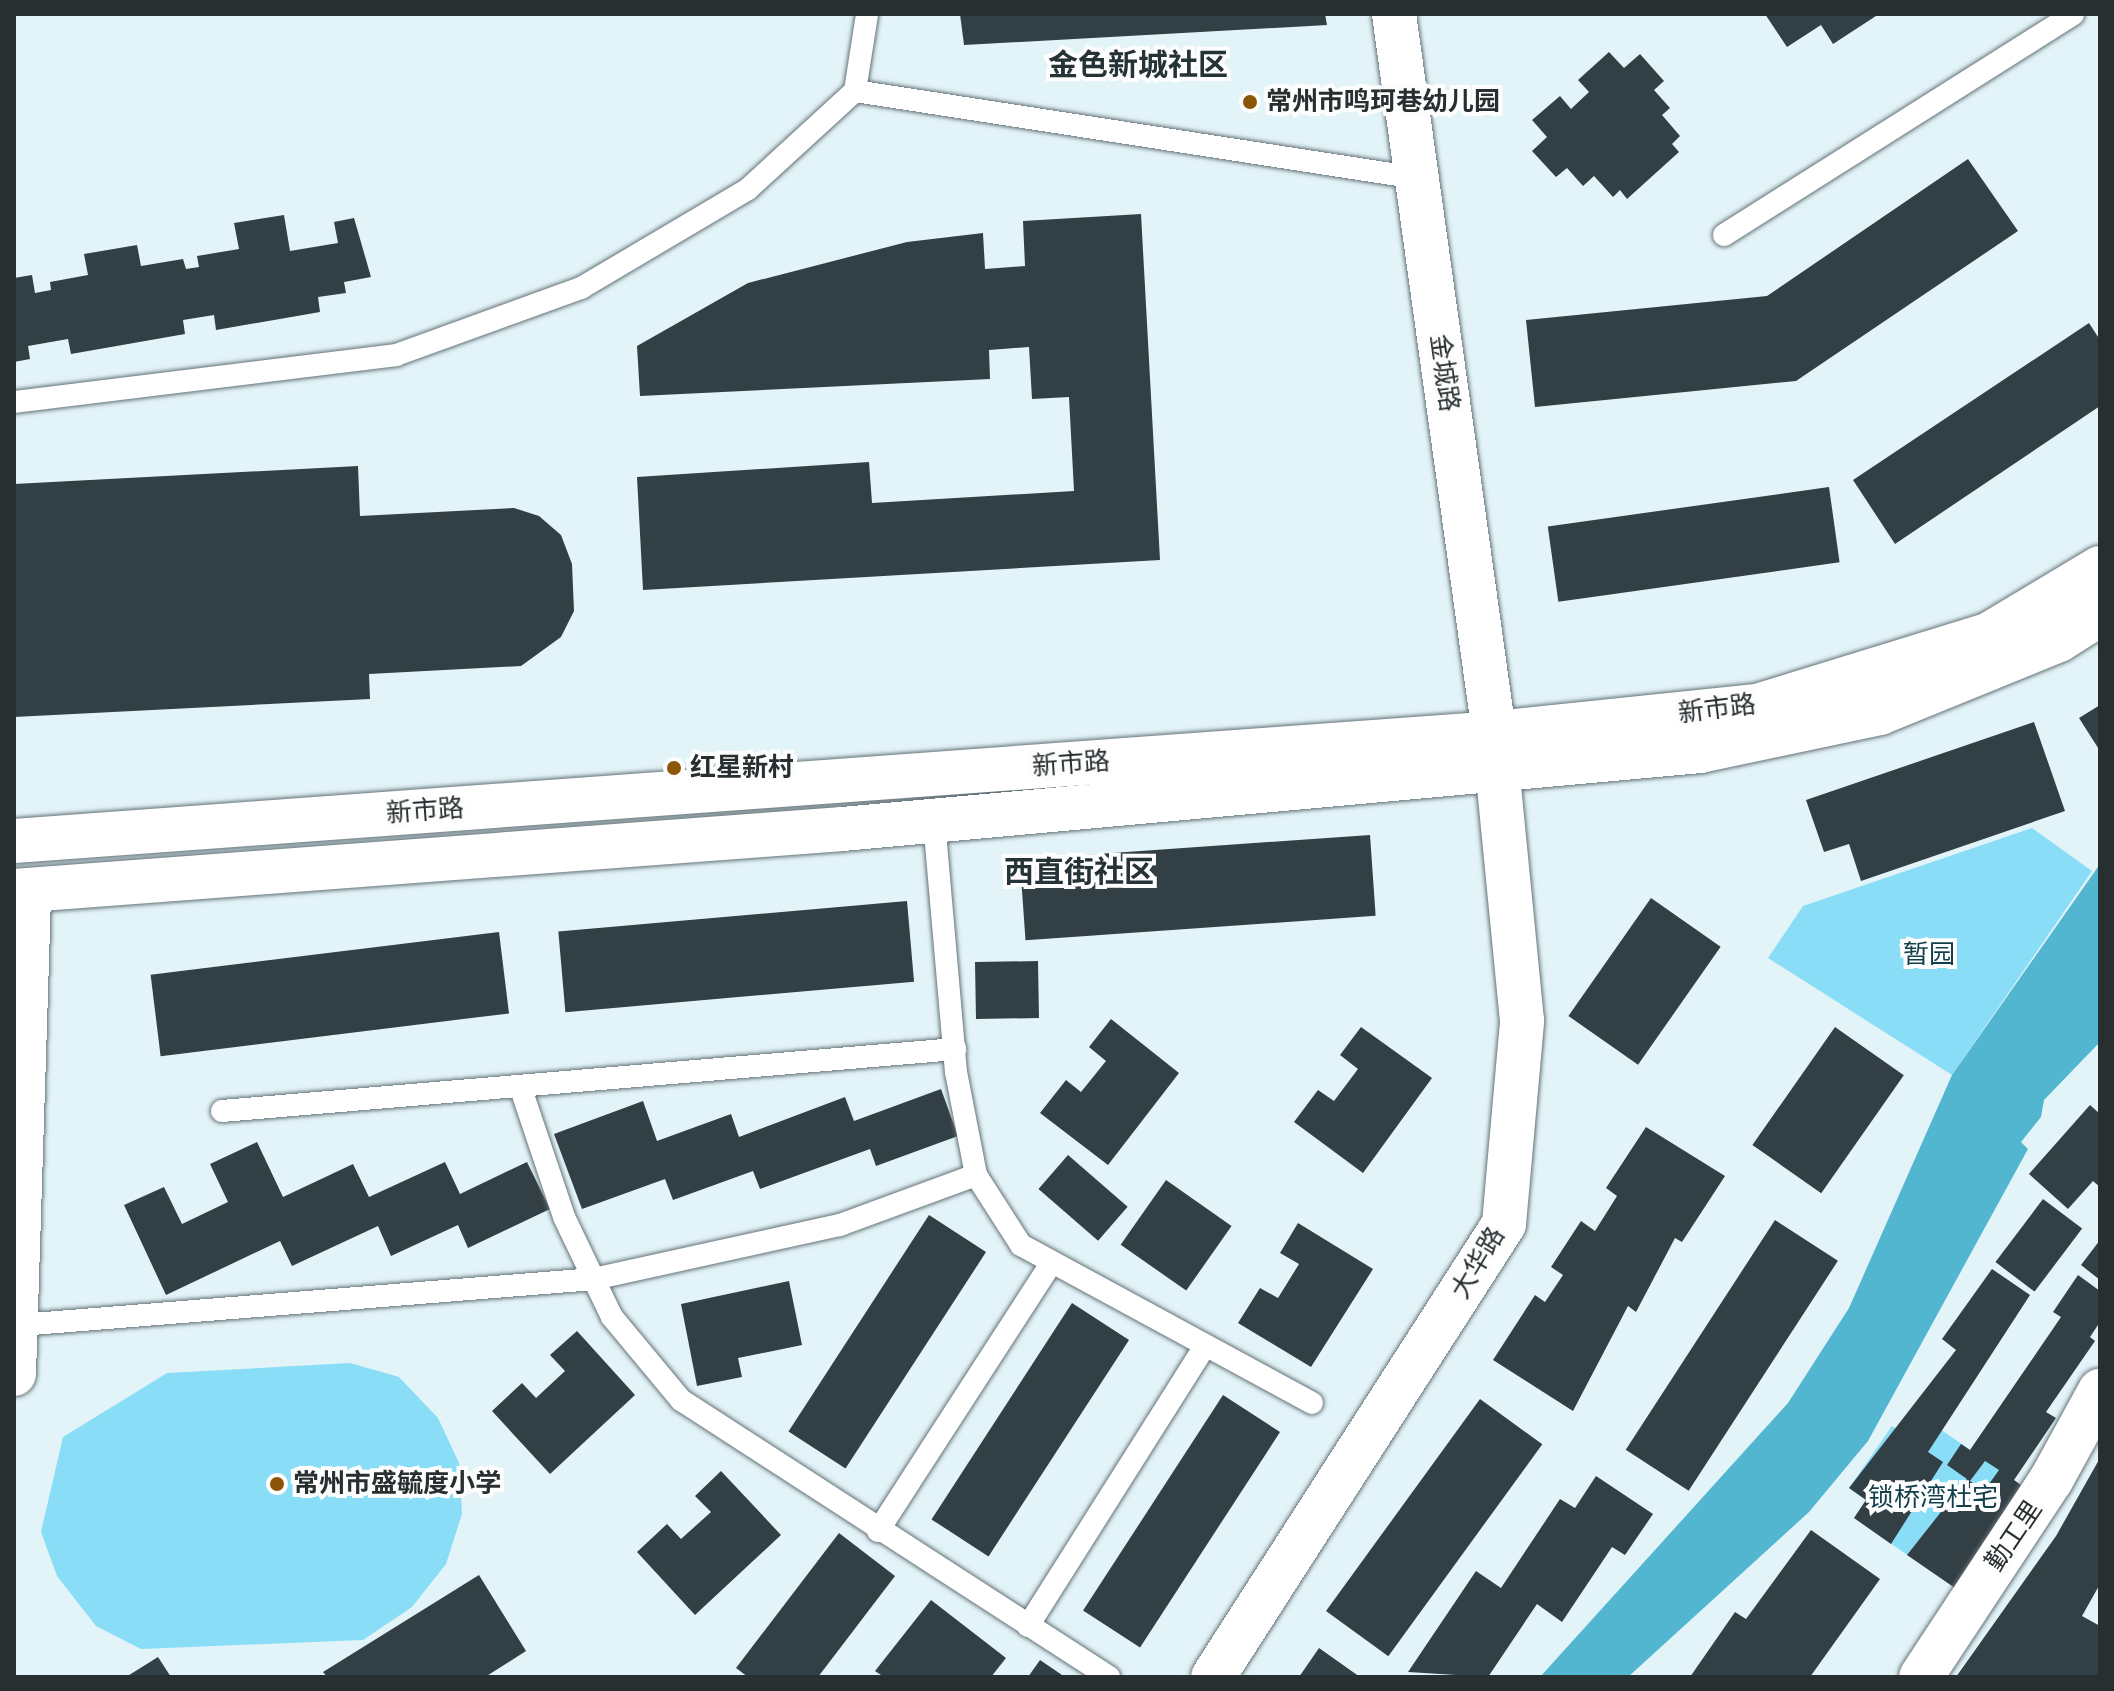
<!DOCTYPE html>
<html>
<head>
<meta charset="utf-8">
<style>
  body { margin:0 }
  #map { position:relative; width:2114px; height:1691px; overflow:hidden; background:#e3f4f9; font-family:Montserrat,"Noto Sans SC",sans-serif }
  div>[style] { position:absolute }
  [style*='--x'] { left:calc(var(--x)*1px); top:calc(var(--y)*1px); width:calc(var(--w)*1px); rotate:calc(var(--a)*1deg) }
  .green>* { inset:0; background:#89ddf6 }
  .water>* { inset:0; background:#53b6d0 }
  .building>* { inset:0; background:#323f44; transform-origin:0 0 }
  .roads { filter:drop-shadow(0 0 2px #647277) drop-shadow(0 0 2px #647277) }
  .service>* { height:22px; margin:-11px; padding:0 11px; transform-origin:11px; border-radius:11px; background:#fff }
  .minor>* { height:44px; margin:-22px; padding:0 22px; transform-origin:22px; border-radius:22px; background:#fff }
  .tertiary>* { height:44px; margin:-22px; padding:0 22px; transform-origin:22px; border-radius:22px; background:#fff }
  .dots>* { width:22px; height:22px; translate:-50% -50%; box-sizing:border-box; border:4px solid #fdfdfd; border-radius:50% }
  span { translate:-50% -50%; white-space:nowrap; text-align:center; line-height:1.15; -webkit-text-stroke:8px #fdfdfd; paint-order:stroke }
  .poi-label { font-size:26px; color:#282f31; font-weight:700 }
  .left { translate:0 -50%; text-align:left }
  .street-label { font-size:26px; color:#282f31 }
  .park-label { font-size:26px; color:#123f4a }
  .quarter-label { font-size:30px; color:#253236; font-weight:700 }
  .frame { position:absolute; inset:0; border:16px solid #282f31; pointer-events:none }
</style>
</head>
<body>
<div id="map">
  <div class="green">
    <div style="clip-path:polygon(2032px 828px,2092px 871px,1952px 1075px,1768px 958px,1803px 906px)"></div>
    <div style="clip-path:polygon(350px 1363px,399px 1377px,438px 1418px,459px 1463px,462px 1514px,446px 1564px,412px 1607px,363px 1640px,141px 1649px,96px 1626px,57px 1576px,41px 1532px,63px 1437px,167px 1373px)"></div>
    <div style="clip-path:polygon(1914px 1411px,2025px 1488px,1955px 1588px,1854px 1518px,1866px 1500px,1849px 1488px,1892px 1426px,1900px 1431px)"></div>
  </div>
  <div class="water">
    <div style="clip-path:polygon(2100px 864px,2100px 1042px,2044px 1100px,2041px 1117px,2021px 1142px,2028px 1149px,1868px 1441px,1809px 1512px,1628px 1677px,1540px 1677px,1788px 1403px,1849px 1308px,1952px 1075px)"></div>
  </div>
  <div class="building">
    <div style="clip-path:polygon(960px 14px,1325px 14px,1327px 25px,964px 45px)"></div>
    <div style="clip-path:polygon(1765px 14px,1879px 14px,1833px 44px,1821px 25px,1787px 47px)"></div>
    <div style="clip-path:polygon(1609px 52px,1624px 68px,1640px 54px,1664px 81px,1654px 90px,1670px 108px,1662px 115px,1680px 136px,1672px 144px,1679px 152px,1627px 199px,1620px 190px,1613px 197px,1594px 176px,1583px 186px,1567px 168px,1556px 177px,1532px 151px,1547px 137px,1532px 120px,1560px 96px,1571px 109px,1589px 92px,1578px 80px)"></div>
    <div style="clip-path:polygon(1968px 159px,2018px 231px,1796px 381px,1535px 407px,1526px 320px,1767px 296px)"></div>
    <div style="clip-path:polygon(1141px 214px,1160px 560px,643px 590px,637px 477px,869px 462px,872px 503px,1074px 491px,1069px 397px,1032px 399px,1029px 347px,989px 350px,990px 379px,640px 396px,637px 346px,748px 283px,907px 242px,983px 233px,985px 269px,1025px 266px,1023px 221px)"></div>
    <div style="clip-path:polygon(284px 215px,290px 251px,338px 243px,334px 222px,354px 218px,371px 277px,344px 282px,346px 293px,318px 297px,320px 312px,216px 330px,214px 315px,183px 320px,185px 334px,71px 354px,68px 339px,28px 346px,30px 359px,14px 362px,14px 278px,32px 275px,35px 293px,51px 290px,50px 282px,88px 275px,84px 254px,137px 245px,141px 266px,183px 259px,186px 269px,199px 267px,197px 256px,239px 249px,234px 223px)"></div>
    <div style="clip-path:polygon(2089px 323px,2100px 340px,2100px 406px,1895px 544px,1853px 480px)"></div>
    <div style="clip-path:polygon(358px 466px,360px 516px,514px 508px,539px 516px,561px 535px,572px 564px,574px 611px,561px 637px,521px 666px,369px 674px,370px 699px,14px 717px,14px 484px)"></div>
    <div style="left:1829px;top:487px;width:76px;height:284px;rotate:82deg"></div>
    <div style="clip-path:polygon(2100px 705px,2100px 751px,2079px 718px)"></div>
    <div style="clip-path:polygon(2034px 722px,2065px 811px,1861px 881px,1849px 844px,1824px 852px,1806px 800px)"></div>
    <div style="left:1370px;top:835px;width:81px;height:351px;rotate:86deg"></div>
    <div style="left:1651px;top:898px;width:85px;height:144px;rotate:35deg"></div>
    <div style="left:907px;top:901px;width:81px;height:350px;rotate:85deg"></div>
    <div style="left:499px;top:932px;width:82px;height:351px;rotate:83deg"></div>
    <div style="left:1038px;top:961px;width:57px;height:63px;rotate:89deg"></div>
    <div style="clip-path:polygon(1111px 1019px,1179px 1073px,1108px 1165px,1040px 1113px,1066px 1080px,1081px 1092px,1106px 1061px,1089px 1047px)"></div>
    <div style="clip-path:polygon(1361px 1027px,1432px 1078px,1363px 1173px,1294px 1122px,1318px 1090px,1334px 1101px,1358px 1069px,1340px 1055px)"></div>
    <div style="left:1835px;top:1027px;width:84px;height:144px;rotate:35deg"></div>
    <div style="clip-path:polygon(941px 1089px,958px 1136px,876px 1166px,870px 1149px,760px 1189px,753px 1171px,673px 1200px,665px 1179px,582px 1209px,554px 1134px,643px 1101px,657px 1141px,731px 1114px,739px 1137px,845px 1097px,854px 1121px)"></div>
    <div style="clip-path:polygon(2090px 1105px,2100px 1114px,2100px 1187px,2093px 1181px,2068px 1209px,2029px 1174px)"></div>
    <div style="clip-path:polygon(1646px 1127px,1725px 1176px,1682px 1242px,1675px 1238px,1636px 1312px,1628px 1306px,1573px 1411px,1493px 1360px,1535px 1295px,1545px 1302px,1563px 1275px,1551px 1267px,1581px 1221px,1595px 1231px,1617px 1196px,1606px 1188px)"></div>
    <div style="clip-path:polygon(257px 1142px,283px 1197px,353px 1164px,369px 1197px,445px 1162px,460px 1194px,527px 1162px,550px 1209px,468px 1248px,458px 1225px,391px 1256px,378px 1226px,292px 1266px,280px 1241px,166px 1295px,124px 1205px,164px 1187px,182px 1224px,228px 1202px,210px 1164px)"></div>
    <div style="left:1068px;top:1155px;width:79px;height:45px;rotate:41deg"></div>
    <div style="left:1166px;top:1180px;width:80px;height:79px;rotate:35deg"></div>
    <div style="left:2043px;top:1199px;width:49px;height:79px;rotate:37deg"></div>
    <div style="left:929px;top:1215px;width:68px;height:258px;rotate:33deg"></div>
    <div style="left:1775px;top:1220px;width:75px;height:274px;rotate:33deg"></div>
    <div style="clip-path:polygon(1298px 1223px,1373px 1269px,1311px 1367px,1238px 1323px,1260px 1288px,1278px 1298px,1299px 1264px,1280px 1253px)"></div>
    <div style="clip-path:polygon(2100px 1240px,2100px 1280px,2081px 1265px)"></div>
    <div style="clip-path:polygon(1992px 1269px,2030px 1295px,1928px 1452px,1943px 1462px,1891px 1544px,1854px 1518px,1866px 1500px,1849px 1488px,1956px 1350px,1942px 1339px)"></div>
    <div style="clip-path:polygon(evenodd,2078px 1275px,2100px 1291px,2100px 1322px,2090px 1337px,2095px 1341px,2046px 1412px,2056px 1418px,2014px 1480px,2025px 1488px,1955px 1588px,1907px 1555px,1967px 1479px,1947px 1465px,1961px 1444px,1970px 1450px,2061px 1317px,2053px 1312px,2078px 1275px,1985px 1461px,1999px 1470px,1984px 1491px,1970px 1481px,1985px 1461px)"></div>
    <div style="clip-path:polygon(789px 1281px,802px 1345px,738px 1358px,742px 1377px,697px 1386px,681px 1304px)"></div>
    <div style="left:1072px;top:1303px;width:68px;height:258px;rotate:33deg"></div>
    <div style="clip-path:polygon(577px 1331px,635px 1395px,550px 1474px,492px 1411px,522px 1383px,536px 1398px,565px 1371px,550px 1355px)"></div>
    <div style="left:1223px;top:1395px;width:68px;height:257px;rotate:33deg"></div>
    <div style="left:1480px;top:1399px;width:77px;height:262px;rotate:36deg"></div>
    <div style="clip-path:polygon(2100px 1458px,2100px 1584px,2082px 1616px,2100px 1626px,2100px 1677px,1956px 1677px,2056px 1536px)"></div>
    <div style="clip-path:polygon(721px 1471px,781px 1535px,695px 1615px,637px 1552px,667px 1524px,681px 1539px,711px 1512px,695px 1496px)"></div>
    <div style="clip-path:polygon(1596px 1476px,1653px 1514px,1625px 1555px,1612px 1547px,1562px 1622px,1537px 1604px,1488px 1677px,1408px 1672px,1476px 1571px,1501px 1588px,1560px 1499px,1575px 1508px)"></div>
    <div style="clip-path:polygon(1811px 1530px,1880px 1579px,1810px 1677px,1690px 1677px,1735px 1612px,1746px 1619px)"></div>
    <div style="clip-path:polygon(839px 1533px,895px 1576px,818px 1677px,748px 1677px,736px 1668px)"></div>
    <div style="clip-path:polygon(479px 1575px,526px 1651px,485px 1677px,327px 1677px,323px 1672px)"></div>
    <div style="clip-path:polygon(931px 1600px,1006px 1658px,991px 1677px,884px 1677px,875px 1671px)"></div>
    <div style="clip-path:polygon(1319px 1648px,1360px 1677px,1299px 1677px)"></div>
    <div style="clip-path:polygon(158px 1657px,171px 1677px,126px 1677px)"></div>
    <div style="clip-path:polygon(1040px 1660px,1065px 1677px,1028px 1677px)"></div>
  </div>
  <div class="roads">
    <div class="service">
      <div style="--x:855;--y:91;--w:569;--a:8.8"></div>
      <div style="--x:1724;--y:235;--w:413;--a:-32.3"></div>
      <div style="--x:14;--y:402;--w:385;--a:-7"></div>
      <div style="--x:396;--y:355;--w:197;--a:-19.9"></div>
      <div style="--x:581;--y:288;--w:193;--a:-30.6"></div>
      <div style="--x:747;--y:190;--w:147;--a:-42.5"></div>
      <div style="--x:855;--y:91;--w:78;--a:-81.1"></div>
      <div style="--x:934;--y:821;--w:252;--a:85"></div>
      <div style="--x:956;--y:1072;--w:105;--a:79"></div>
      <div style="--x:976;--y:1175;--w:83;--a:57.3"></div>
      <div style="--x:1021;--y:1245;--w:331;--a:28.5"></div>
      <div style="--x:520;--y:1086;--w:138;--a:71.4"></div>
      <div style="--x:564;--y:1217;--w:111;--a:64.4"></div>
      <div style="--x:612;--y:1317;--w:108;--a:50.3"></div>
      <div style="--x:681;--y:1400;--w:510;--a:32.91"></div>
      <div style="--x:222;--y:1111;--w:736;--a:-4.83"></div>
      <div style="--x:20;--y:1325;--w:576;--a:-4.58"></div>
      <div style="--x:594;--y:1279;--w:252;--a:-12.4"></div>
      <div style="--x:840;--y:1225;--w:145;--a:-20.2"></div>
      <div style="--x:878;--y:1531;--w:318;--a:-57.1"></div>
      <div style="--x:1028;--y:1626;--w:329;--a:-57.7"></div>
    </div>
    <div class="minor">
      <div style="--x:14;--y:1374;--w:484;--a:-88.2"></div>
      <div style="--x:1213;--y:1677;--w:538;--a:-57.28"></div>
      <div style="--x:1504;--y:1224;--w:204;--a:-84.9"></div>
      <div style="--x:1522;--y:1021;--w:289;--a:-95.6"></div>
      <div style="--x:1494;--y:733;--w:726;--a:-97.92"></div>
      <div style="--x:1921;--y:1677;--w:236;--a:-56.6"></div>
      <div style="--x:2051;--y:1480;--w:102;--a:-61.2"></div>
    </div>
    <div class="tertiary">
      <div style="--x:14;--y:841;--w:1484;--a:-4.17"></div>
      <div style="--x:1494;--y:733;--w:264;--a:-5.9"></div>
      <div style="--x:1757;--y:706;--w:242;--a:-17.1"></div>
      <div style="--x:1988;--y:635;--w:131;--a:-30.9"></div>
      <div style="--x:14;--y:891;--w:831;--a:-4.28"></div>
      <div style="--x:843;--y:829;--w:861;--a:-5.2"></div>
      <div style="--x:1700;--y:751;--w:184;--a:-11.9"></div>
      <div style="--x:1880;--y:713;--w:193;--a:-22.2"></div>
      <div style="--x:2059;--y:640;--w:49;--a:-32.4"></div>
    </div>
  </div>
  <div class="dots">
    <div style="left:1250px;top:102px;background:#8b5606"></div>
    <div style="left:674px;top:768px;background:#8b5606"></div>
    <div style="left:277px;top:1484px;background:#8b5606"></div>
  </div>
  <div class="poi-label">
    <span class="left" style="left:1266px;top:102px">常州市鸣珂巷幼儿园</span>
    <span class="left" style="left:690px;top:768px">红星新村</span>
    <span class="left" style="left:293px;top:1484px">常州市盛毓度小学</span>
  </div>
  <div class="street-label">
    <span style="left:1444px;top:373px;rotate:82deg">金城路</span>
    <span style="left:1717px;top:709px;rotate:-7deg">新市路</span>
    <span style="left:1071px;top:764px;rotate:-4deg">新市路</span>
    <span style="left:425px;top:811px;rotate:-4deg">新市路</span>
    <span style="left:1478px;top:1263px;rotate:-59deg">大华路</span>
    <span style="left:2014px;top:1536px;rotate:-56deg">勤工里</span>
  </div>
  <div class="park-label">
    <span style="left:1929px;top:955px">暂园</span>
    <span style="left:1933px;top:1498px">锁桥湾杜宅</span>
  </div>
  <div class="quarter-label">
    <span style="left:1138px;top:65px">金色新城社区</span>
    <span style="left:1079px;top:872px">西直街社区</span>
  </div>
  <div class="frame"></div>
</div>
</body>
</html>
